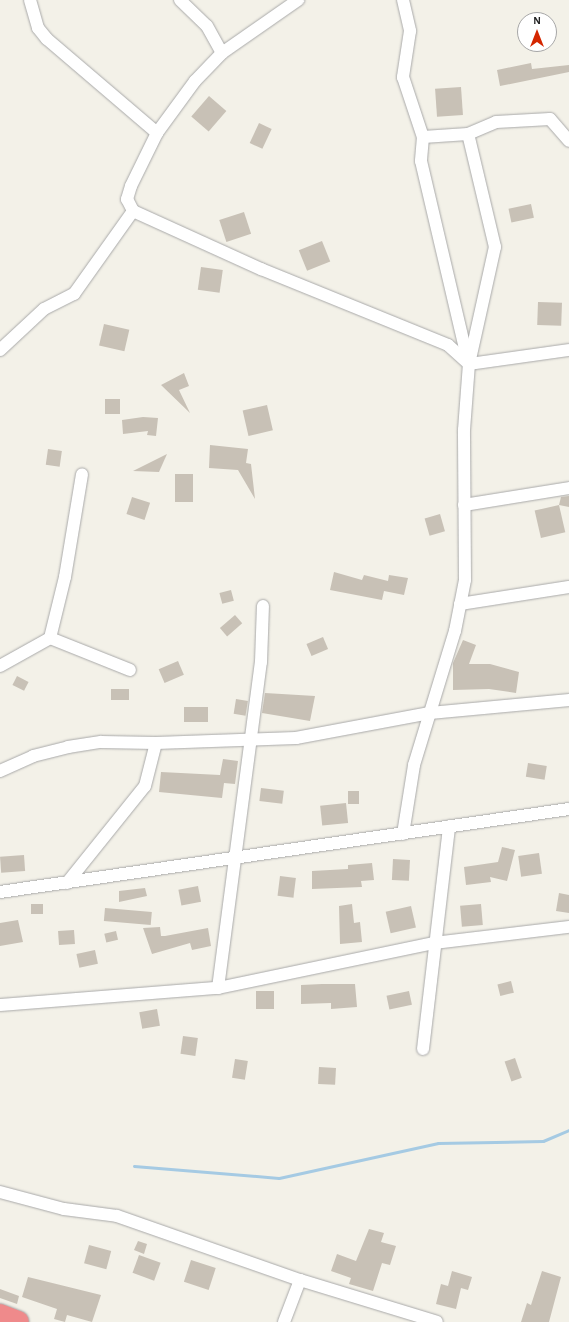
<!DOCTYPE html>
<html>
<head>
<meta charset="utf-8">
<style>
  body { margin:0 }
  #map { position:relative; width:569px; height:1322px; overflow:hidden; background:#f3f1e8; font-family:"Alegreya Sans",sans-serif }
  div>[style] { position:absolute }
  [style*='--x'] { left:calc(var(--x)*1px); top:calc(var(--y)*1px); width:calc(var(--w)*1px); rotate:calc(var(--a)*1deg) }
  .stream>* { height:3px; margin:-1.5px; padding:0 1.5px; transform-origin:1.5px; border-radius:1.5px; background:#a5cae3 }
  .building>* { inset:0; background:#c8c1b6; transform-origin:0 0 }
  .roads { filter:drop-shadow(0 0 1px #a9a9a9) drop-shadow(0 0 1px #a9a9a9) }
  .street>* { height:12px; margin:-6px; padding:0 6px; transform-origin:6px; border-radius:6px; background:#fff }
  .highway>* { height:22px; margin:-11px; padding:0 11px; transform-origin:11px; border-radius:11px; background:#ef8a8b }
  span { translate:-50% -50%; white-space:nowrap; text-align:center; line-height:1.15; -webkit-text-stroke:3px #fff; paint-order:stroke }
  .north { position:absolute; left:517px; top:12px; width:40px; height:40px; box-sizing:border-box; background:#fff; border:1px solid #a7a7a7; border-radius:50%; rotate:0deg; font-size:11px; font-weight:700; line-height:16px; text-align:center; color:#222 }
  .north::after { content:''; display:block; margin:auto; width:14px; height:18px; background:#d42600; clip-path:polygon(50% 0,100% 100%,50% 72%,0 100%) }
</style>
</head>
<body>
<div id="map">
  <div class="stream">
    <div style="--x:134;--y:1166;--w:145;--a:4.7"></div>
    <div style="--x:279;--y:1178;--w:163;--a:-12.4"></div>
    <div style="--x:438;--y:1143;--w:105;--a:-1.1"></div>
    <div style="--x:543;--y:1141;--w:28;--a:-23"></div>
  </div>
  <div class="building">
    <div style="clip-path:polygon(531px 63px,532px 69px,569px 65px,569px 72px,500px 86px,497px 70px)"></div>
    <div style="left:461px;top:87px;width:28px;height:26px;rotate:86deg"></div>
    <div style="left:209px;top:96px;width:23px;height:27px;rotate:41deg"></div>
    <div style="left:259px;top:123px;width:14px;height:22px;rotate:25deg"></div>
    <div style="left:531px;top:204px;width:14px;height:23px;rotate:78deg"></div>
    <div style="left:244px;top:212px;width:23px;height:26px;rotate:72deg"></div>
    <div style="left:322px;top:241px;width:22px;height:25px;rotate:68deg"></div>
    <div style="left:201px;top:267px;width:22px;height:23px;rotate:8deg"></div>
    <div style="left:538px;top:302px;width:24px;height:23px;rotate:2deg"></div>
    <div style="left:104px;top:324px;width:26px;height:22px;rotate:13deg"></div>
    <div style="clip-path:polygon(184px 373px,189px 386px,179px 390px,190px 413px,161px 385px)"></div>
    <div style="left:120px;top:399px;width:15px;height:15px;rotate:90deg"></div>
    <div style="left:267px;top:405px;width:26px;height:25px;rotate:77deg"></div>
    <div style="clip-path:polygon(143px 417px,158px 418px,156px 436px,147px 435px,148px 431px,123px 434px,122px 420px)"></div>
    <div style="clip-path:polygon(210px 445px,248px 449px,246px 463px,251px 464px,255px 499px,238px 470px,209px 468px)"></div>
    <div style="left:48px;top:449px;width:14px;height:16px;rotate:8deg"></div>
    <div style="clip-path:polygon(167px 454px,159px 472px,133px 471px)"></div>
    <div style="left:175px;top:474px;width:18px;height:28px"></div>
    <div style="clip-path:polygon(569px 496px,569px 507px,559px 505px,561px 497px)"></div>
    <div style="left:132px;top:497px;width:19px;height:18px;rotate:18deg"></div>
    <div style="left:559px;top:505px;width:28px;height:25px;rotate:77deg"></div>
    <div style="left:440px;top:514px;width:18px;height:16px;rotate:74deg"></div>
    <div style="clip-path:polygon(334px 572px,362px 580px,364px 575px,388px 581px,389px 575px,408px 578px,404px 595px,384px 591px,382px 600px,330px 590px)"></div>
    <div style="left:231px;top:590px;width:11px;height:12px;rotate:75deg"></div>
    <div style="left:235px;top:615px;width:11px;height:20px;rotate:49deg"></div>
    <div style="left:323px;top:637px;width:13px;height:18px;rotate:67deg"></div>
    <div style="clip-path:polygon(463px 640px,476px 645px,469px 664px,490px 664px,519px 672px,516px 693px,489px 689px,453px 690px,453px 663px)"></div>
    <div style="left:178px;top:661px;width:15px;height:21px;rotate:67deg"></div>
    <div style="left:17px;top:676px;width:13px;height:10px;rotate:27deg"></div>
    <div style="left:111px;top:689px;width:18px;height:11px"></div>
    <div style="clip-path:polygon(265px 693px,315px 696px,310px 721px,262px 713px)"></div>
    <div style="left:236px;top:699px;width:12px;height:15px;rotate:9deg"></div>
    <div style="left:208px;top:707px;width:15px;height:24px;rotate:90deg"></div>
    <div style="clip-path:polygon(223px 759px,238px 761px,235px 784px,224px 783px,222px 798px,159px 792px,161px 772px,220px 775px)"></div>
    <div style="left:528px;top:763px;width:19px;height:14px;rotate:9deg"></div>
    <div style="left:261px;top:788px;width:23px;height:13px;rotate:7deg"></div>
    <div style="left:348px;top:791px;width:11px;height:13px"></div>
    <div style="left:346px;top:803px;width:20px;height:26px;rotate:84deg"></div>
    <div style="clip-path:polygon(502px 847px,515px 850px,507px 881px,490px 877px,491px 882px,466px 885px,464px 867px,498px 862px)"></div>
    <div style="left:539px;top:853px;width:21px;height:21px;rotate:82deg"></div>
    <div style="left:24px;top:855px;width:16px;height:24px;rotate:86deg"></div>
    <div style="left:393px;top:859px;width:17px;height:21px;rotate:3deg"></div>
    <div style="clip-path:polygon(372px 863px,374px 880px,361px 881px,362px 887px,312px 889px,312px 871px,348px 869px,348px 865px)"></div>
    <div style="left:280px;top:876px;width:16px;height:20px;rotate:7deg"></div>
    <div style="left:198px;top:886px;width:16px;height:20px;rotate:79deg"></div>
    <div style="clip-path:polygon(145px 888px,147px 896px,119px 902px,119px 891px)"></div>
    <div style="clip-path:polygon(559px 893px,569px 895px,569px 913px,556px 911px)"></div>
    <div style="left:43px;top:904px;width:10px;height:12px;rotate:90deg"></div>
    <div style="clip-path:polygon(352px 904px,354px 923px,360px 922px,362px 942px,340px 944px,339px 906px)"></div>
    <div style="left:481px;top:904px;width:21px;height:21px;rotate:85deg"></div>
    <div style="left:411px;top:906px;width:22px;height:26px;rotate:77deg"></div>
    <div style="left:105px;top:908px;width:47px;height:13px;rotate:5deg"></div>
    <div style="clip-path:polygon(18px 920px,23px 942px,0 946px,0 923px)"></div>
    <div style="clip-path:polygon(160px 927px,161px 936px,165px 936px,208px 928px,211px 946px,192px 950px,190px 943px,152px 954px,143px 928px)"></div>
    <div style="left:74px;top:930px;width:14px;height:16px;rotate:86deg"></div>
    <div style="left:116px;top:931px;width:9px;height:12px;rotate:77deg"></div>
    <div style="left:95px;top:950px;width:14px;height:19px;rotate:78deg"></div>
    <div style="left:511px;top:981px;width:12px;height:14px;rotate:76deg"></div>
    <div style="clip-path:polygon(322px 984px,355px 984px,357px 1007px,331px 1009px,331px 1003px,301px 1004px,301px 985px)"></div>
    <div style="left:256px;top:991px;width:18px;height:18px"></div>
    <div style="left:409px;top:991px;width:14px;height:23px;rotate:78deg"></div>
    <div style="left:157px;top:1009px;width:17px;height:18px;rotate:80deg"></div>
    <div style="left:183px;top:1036px;width:15px;height:18px;rotate:8deg"></div>
    <div style="left:515px;top:1058px;width:21px;height:11px;rotate:71deg"></div>
    <div style="left:235px;top:1059px;width:13px;height:19px;rotate:9deg"></div>
    <div style="left:319px;top:1067px;width:17px;height:17px;rotate:3deg"></div>
    <div style="clip-path:polygon(369px 1229px,384px 1233px,381px 1242px,396px 1246px,390px 1265px,382px 1263px,373px 1291px,349px 1284px,351px 1278px,331px 1271px,337px 1254px,356px 1261px)"></div>
    <div style="clip-path:polygon(138px 1241px,147px 1244px,144px 1254px,134px 1250px)"></div>
    <div style="left:89px;top:1245px;width:23px;height:19px;rotate:15deg"></div>
    <div style="left:139px;top:1255px;width:23px;height:19px;rotate:20deg"></div>
    <div style="left:191px;top:1260px;width:26px;height:23px;rotate:18deg"></div>
    <div style="clip-path:polygon(452px 1271px,472px 1277px,468px 1290px,461px 1288px,456px 1309px,436px 1304px,441px 1284px,448px 1286px)"></div>
    <div style="clip-path:polygon(542px 1271px,561px 1277px,549px 1322px,521px 1322px,527px 1303px,531px 1305px)"></div>
    <div style="clip-path:polygon(28px 1277px,101px 1295px,92px 1322px,67px 1315px,65px 1322px,54px 1319px,57px 1309px,22px 1297px)"></div>
    <div style="clip-path:polygon(0 1289px,19px 1296px,17px 1304px,0 1298px)"></div>
  </div>
  <div class="roads">
    <div class="street">
      <div style="--x:30;--y:0;--w:29;--a:74"></div>
      <div style="--x:38;--y:28;--w:14;--a:51"></div>
      <div style="--x:47;--y:39;--w:145;--a:40.5"></div>
      <div style="--x:180;--y:0;--w:37;--a:44"></div>
      <div style="--x:207;--y:26;--w:31;--a:61"></div>
      <div style="--x:222;--y:53;--w:39;--a:134"></div>
      <div style="--x:195;--y:81;--w:64;--a:126.2"></div>
      <div style="--x:157;--y:133;--w:59;--a:116.1"></div>
      <div style="--x:131;--y:186;--w:14;--a:107"></div>
      <div style="--x:127;--y:199;--w:13;--a:63"></div>
      <div style="--x:133;--y:211;--w:141;--a:24.4"></div>
      <div style="--x:261;--y:269;--w:202;--a:22.1"></div>
      <div style="--x:448;--y:345;--w:28;--a:42"></div>
      <div style="--x:403;--y:0;--w:32;--a:77"></div>
      <div style="--x:410;--y:31;--w:47;--a:98.7"></div>
      <div style="--x:403;--y:77;--w:63;--a:71.6"></div>
      <div style="--x:423;--y:137;--w:24;--a:95"></div>
      <div style="--x:421;--y:161;--w:205;--a:76.8"></div>
      <div style="--x:222;--y:53;--w:93;--a:-34.9"></div>
      <div style="--x:423;--y:137;--w:45;--a:-3.8"></div>
      <div style="--x:468;--y:134;--w:30;--a:-23"></div>
      <div style="--x:496;--y:122;--w:54;--a:-3.2"></div>
      <div style="--x:550;--y:119;--w:29;--a:49"></div>
      <div style="--x:0;--y:350;--w:60;--a:-43"></div>
      <div style="--x:44;--y:309;--w:34;--a:-27"></div>
      <div style="--x:74;--y:294;--w:102;--a:-54.6"></div>
      <div style="--x:469;--y:364;--w:101;--a:-8"></div>
      <div style="--x:464;--y:505;--w:106;--a:-9.2"></div>
      <div style="--x:460;--y:604;--w:110;--a:-8.9"></div>
      <div style="--x:50;--y:638;--w:63;--a:-76.2"></div>
      <div style="--x:65;--y:577;--w:104;--a:-80.6"></div>
      <div style="--x:0;--y:666;--w:57;--a:-29.2"></div>
      <div style="--x:50;--y:638;--w:86;--a:21.8"></div>
      <div style="--x:0;--y:771;--w:36;--a:-24"></div>
      <div style="--x:33;--y:756;--w:36;--a:-14"></div>
      <div style="--x:68;--y:747;--w:33;--a:-9"></div>
      <div style="--x:101;--y:742;--w:55;--a:1"></div>
      <div style="--x:403;--y:834;--w:70;--a:-80.9"></div>
      <div style="--x:414;--y:765;--w:140;--a:-73"></div>
      <div style="--x:455;--y:631;--w:52;--a:-78.9"></div>
      <div style="--x:465;--y:580;--w:150;--a:-90.4"></div>
      <div style="--x:464;--y:430;--w:66;--a:-85.7"></div>
      <div style="--x:469;--y:364;--w:120;--a:-77.5"></div>
      <div style="--x:495;--y:247;--w:116;--a:-103.4"></div>
      <div style="--x:67;--y:883;--w:124;--a:-51.2"></div>
      <div style="--x:145;--y:786;--w:44;--a:-75.7"></div>
      <div style="--x:156;--y:743;--w:140;--a:-2"></div>
      <div style="--x:296;--y:738;--w:136;--a:-10.6"></div>
      <div style="--x:430;--y:713;--w:140;--a:-5.3"></div>
      <div style="--x:0;--y:892;--w:575;--a:-8.3"></div>
      <div style="--x:218;--y:988;--w:329;--a:-82.5"></div>
      <div style="--x:261;--y:662;--w:56;--a:-88"></div>
      <div style="--x:0;--y:1005;--w:219;--a:-4.5"></div>
      <div style="--x:218;--y:988;--w:221;--a:-11.8"></div>
      <div style="--x:434;--y:943;--w:136;--a:-6.8"></div>
      <div style="--x:423;--y:1049;--w:224;--a:-83.3"></div>
      <div style="--x:0;--y:1192;--w:66;--a:14.9"></div>
      <div style="--x:64;--y:1209;--w:53;--a:7.5"></div>
      <div style="--x:117;--y:1216;--w:194;--a:19.3"></div>
      <div style="--x:300;--y:1280;--w:143;--a:17"></div>
      <div style="--x:284;--y:1322;--w:45;--a:-69.1"></div>
    </div>
    <div class="highway">
      <div style="--x:0;--y:1315;--w:19;--a:21"></div>
    </div>
  </div>
  <div class="north">N</div>
</div>
</body>
</html>
